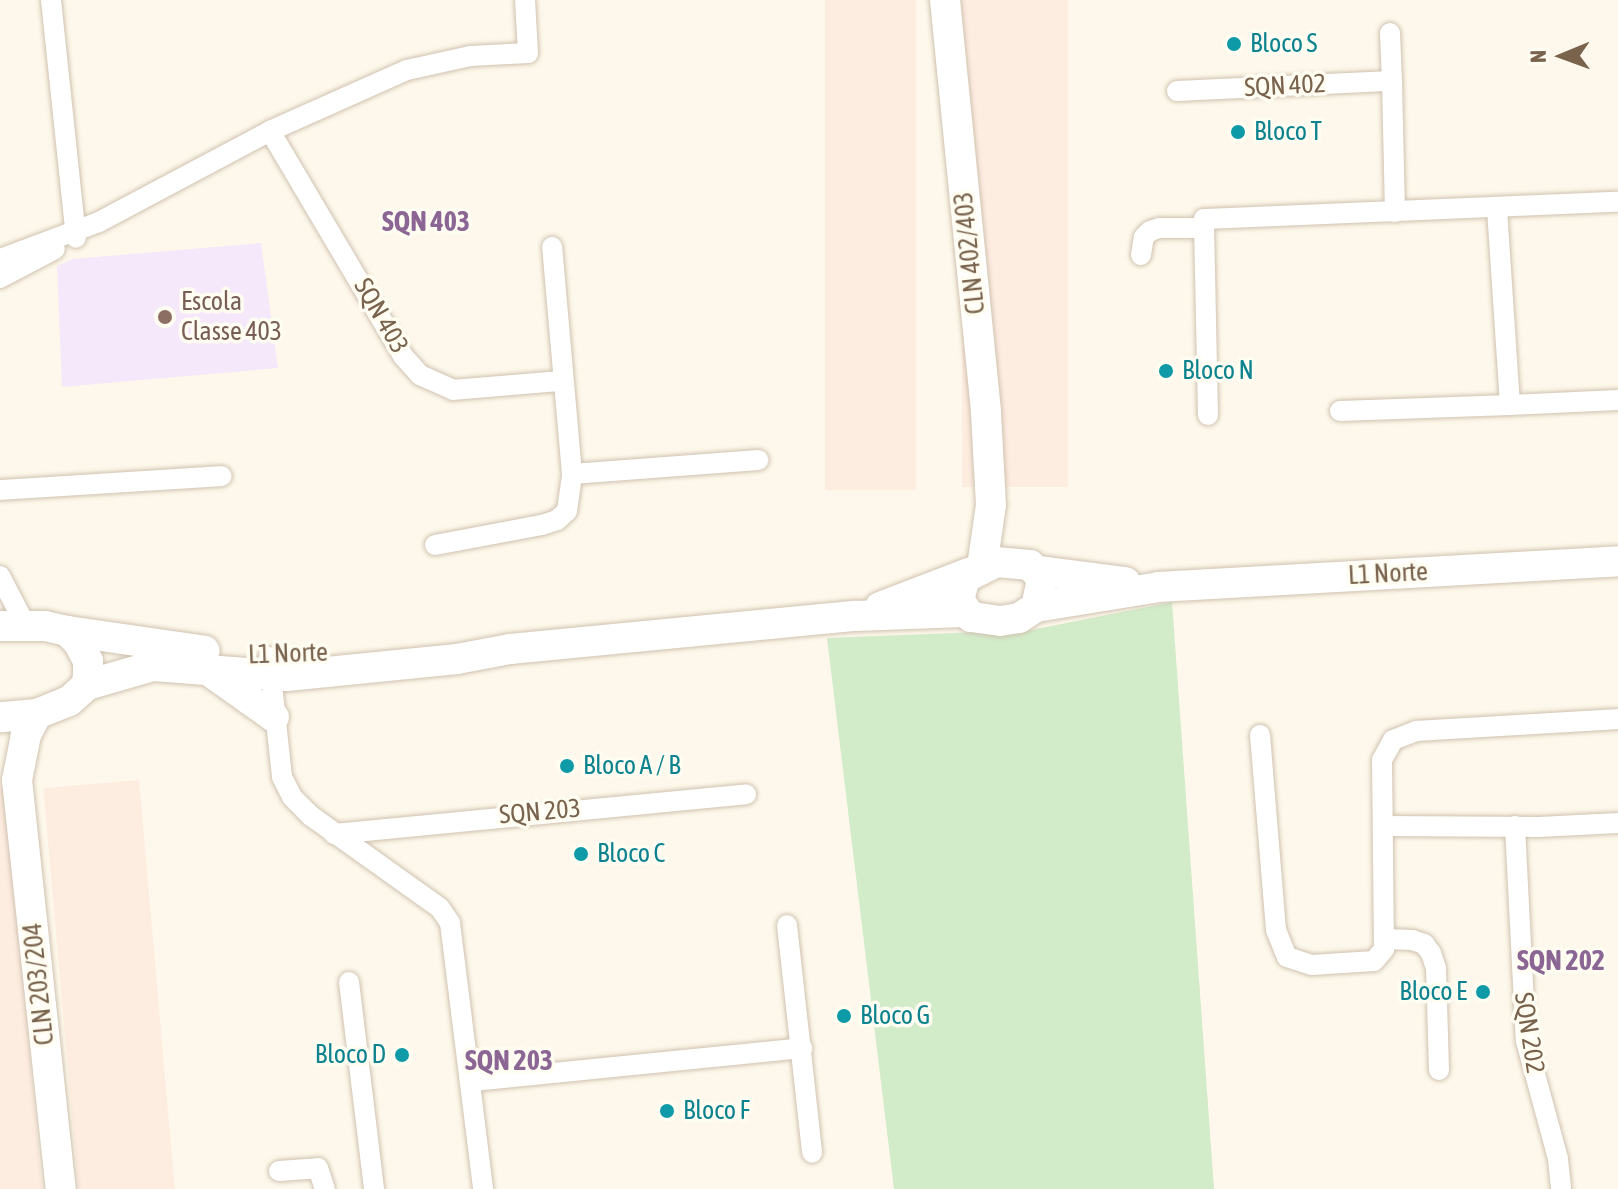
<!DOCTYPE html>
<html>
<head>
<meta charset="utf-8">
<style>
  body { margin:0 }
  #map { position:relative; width:1618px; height:1189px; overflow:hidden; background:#fdf8eb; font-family:"Asap Condensed",sans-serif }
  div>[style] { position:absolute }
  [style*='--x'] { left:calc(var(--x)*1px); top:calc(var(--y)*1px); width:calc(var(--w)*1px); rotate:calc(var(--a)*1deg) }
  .commercial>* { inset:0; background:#fdece0; transform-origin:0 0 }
  .education>* { inset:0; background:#f5e8fa }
  .green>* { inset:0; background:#d2ebc9 }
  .roads { filter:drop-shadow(0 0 2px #d0c2b0) drop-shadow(0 0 2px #d0c2b0) }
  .street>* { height:20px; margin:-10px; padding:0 10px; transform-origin:10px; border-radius:10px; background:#fff }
  .secondary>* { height:30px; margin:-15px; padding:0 15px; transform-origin:15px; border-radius:15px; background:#fff }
  .dots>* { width:22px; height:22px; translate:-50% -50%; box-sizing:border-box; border:4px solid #fffcf2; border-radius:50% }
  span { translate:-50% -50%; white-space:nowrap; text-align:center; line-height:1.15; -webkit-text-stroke:7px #fffcf2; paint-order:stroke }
  .culture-label { font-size:26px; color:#0d838f }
  .left { translate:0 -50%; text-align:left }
  .right { translate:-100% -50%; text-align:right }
  .street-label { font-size:26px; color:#79634d }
  .education-label { font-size:26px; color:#785e54 }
  .neighbourhood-label { font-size:28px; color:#8b6694; font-weight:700 }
  .north { position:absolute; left:1522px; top:16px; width:80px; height:80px; -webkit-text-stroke:6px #fffcf2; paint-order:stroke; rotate:269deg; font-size:22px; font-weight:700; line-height:32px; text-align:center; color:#79634d }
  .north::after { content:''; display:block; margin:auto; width:28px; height:36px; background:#79634d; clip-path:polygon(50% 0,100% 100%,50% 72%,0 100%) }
</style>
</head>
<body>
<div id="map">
  <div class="commercial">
    <div style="left:825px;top:0;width:91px;height:490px"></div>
    <div style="left:962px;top:0;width:106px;height:487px"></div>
    <div style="left:139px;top:780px;width:411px;height:96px;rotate:85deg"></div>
    <div style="clip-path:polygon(0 787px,5px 787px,42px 1189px,0 1189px)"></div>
  </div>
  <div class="education">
    <div style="clip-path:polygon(261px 243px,278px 368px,62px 387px,57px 266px,72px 259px)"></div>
  </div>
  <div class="green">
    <div style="clip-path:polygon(1172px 602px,1214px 1189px,894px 1189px,827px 638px,1031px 630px)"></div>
  </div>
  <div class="roads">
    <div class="street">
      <div style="--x:51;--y:0;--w:239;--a:84"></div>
      <div style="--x:1390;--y:33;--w:48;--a:87.6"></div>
      <div style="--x:1177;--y:91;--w:215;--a:-2.7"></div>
      <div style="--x:1392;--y:81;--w:131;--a:88.7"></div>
      <div style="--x:270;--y:131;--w:261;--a:59.4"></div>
      <div style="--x:403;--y:356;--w:25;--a:48"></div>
      <div style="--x:420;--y:375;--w:36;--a:24"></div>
      <div style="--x:453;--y:390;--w:108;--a:-4.8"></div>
      <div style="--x:1141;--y:255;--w:18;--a:-81"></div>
      <div style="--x:1144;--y:237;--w:8;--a:-45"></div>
      <div style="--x:1150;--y:231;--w:9;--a:-18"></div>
      <div style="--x:1159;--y:228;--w:44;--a:0"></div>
      <div style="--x:0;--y:259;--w:106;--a:-20.5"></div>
      <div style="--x:99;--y:222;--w:194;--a:-28"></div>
      <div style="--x:270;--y:131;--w:150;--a:-24"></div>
      <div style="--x:407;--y:70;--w:65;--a:-12.5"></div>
      <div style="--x:470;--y:56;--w:58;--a:-3"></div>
      <div style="--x:528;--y:53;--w:53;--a:-93.2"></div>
      <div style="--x:0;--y:278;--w:62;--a:-27.8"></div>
      <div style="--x:1510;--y:405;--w:108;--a:-2.7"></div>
      <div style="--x:1340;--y:411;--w:170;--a:-2"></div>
      <div style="--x:1510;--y:405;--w:197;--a:-93.8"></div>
      <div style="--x:1208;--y:415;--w:196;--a:-91.2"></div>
      <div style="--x:1204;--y:219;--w:414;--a:-2.4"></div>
      <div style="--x:572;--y:474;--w:187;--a:-4.3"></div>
      <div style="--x:0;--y:490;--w:222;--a:-3.6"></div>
      <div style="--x:435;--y:545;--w:109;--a:-10.6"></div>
      <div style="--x:542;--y:525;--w:16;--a:-18"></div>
      <div style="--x:557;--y:520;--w:13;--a:-42"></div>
      <div style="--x:567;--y:511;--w:37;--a:-82"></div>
      <div style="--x:572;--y:474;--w:228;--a:-95"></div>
      <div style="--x:0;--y:576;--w:54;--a:62.5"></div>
      <div style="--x:269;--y:657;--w:121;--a:83.8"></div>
      <div style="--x:282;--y:777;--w:22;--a:63"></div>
      <div style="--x:292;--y:797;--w:27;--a:45"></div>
      <div style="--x:311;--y:816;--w:158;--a:35.5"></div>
      <div style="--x:440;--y:908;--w:18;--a:56"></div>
      <div style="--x:450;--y:923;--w:268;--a:82.9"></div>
      <div style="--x:1260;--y:735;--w:196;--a:85.3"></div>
      <div style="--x:1276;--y:930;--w:29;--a:68"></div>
      <div style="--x:1287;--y:957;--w:26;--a:18"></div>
      <div style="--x:1312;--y:965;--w:62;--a:-3.7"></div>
      <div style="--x:1374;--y:961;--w:16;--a:-50"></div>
      <div style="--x:1384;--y:949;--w:189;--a:-90.6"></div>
      <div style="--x:1382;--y:760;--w:23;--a:-61"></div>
      <div style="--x:1393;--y:740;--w:26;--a:-21"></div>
      <div style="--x:1417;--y:731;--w:201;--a:-3.4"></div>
      <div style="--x:1384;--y:826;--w:155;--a:0.4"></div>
      <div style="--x:1539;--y:827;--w:79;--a:-2.9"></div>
      <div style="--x:1515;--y:826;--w:215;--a:87.1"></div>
      <div style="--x:1526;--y:1041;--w:122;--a:74.8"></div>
      <div style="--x:1558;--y:1159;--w:30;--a:84"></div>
      <div style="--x:334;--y:834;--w:414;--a:-5.5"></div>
      <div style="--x:787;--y:925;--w:229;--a:83.7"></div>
      <div style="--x:1385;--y:939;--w:27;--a:2"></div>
      <div style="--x:1412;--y:940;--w:13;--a:18"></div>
      <div style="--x:1424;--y:944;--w:11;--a:52"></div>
      <div style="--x:1431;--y:953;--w:16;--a:72"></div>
      <div style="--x:1436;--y:968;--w:102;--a:88.3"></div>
      <div style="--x:349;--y:982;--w:209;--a:83.1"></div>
      <div style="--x:473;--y:1081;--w:331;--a:-5.7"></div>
      <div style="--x:279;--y:1171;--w:39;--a:-4"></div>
      <div style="--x:318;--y:1168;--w:22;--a:72"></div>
    </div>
    <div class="secondary">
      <div style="--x:945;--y:0;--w:415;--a:84.3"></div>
      <div style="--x:986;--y:413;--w:92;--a:86.9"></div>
      <div style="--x:991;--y:505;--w:63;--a:98.3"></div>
      <div style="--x:996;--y:562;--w:34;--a:5"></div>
      <div style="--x:1030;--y:565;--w:18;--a:49"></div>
      <div style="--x:1042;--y:579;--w:29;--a:102"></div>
      <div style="--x:1036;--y:607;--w:20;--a:147"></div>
      <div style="--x:1019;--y:618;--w:19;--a:171"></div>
      <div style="--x:1000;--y:621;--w:29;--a:-172"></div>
      <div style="--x:971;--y:617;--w:21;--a:-125"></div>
      <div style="--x:959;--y:600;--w:23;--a:-75"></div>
      <div style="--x:965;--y:578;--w:35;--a:-27"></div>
      <div style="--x:1038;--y:571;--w:88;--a:7.2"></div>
      <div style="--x:880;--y:607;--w:97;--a:-21"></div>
      <div style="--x:1036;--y:607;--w:125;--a:-9.2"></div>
      <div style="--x:1159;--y:587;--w:460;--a:-3.2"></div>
      <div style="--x:0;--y:626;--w:45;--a:0"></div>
      <div style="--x:45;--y:626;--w:23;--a:13"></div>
      <div style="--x:67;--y:631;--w:16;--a:45"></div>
      <div style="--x:78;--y:642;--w:21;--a:62"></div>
      <div style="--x:88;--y:661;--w:12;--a:90"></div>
      <div style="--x:88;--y:673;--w:12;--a:95"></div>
      <div style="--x:87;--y:685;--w:24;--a:138"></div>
      <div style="--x:69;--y:701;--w:35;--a:158"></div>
      <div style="--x:37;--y:714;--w:37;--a:175"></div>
      <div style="--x:67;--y:631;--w:139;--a:8.2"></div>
      <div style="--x:212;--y:673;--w:76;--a:35.4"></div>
      <div style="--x:87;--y:685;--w:69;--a:-16.1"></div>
      <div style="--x:153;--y:666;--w:134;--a:4.3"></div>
      <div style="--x:287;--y:676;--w:171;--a:-5.7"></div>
      <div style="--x:457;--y:659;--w:54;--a:-10.7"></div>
      <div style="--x:510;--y:649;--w:347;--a:-5.5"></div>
      <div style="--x:855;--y:616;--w:109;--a:-2.1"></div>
      <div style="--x:37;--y:714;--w:24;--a:118"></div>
      <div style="--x:26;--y:735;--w:46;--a:101.3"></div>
      <div style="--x:17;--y:780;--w:411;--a:83.9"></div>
    </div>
  </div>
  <div class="dots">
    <div style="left:1234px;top:44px;background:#0f9aa8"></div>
    <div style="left:1238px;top:132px;background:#0f9aa8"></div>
    <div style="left:165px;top:317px;background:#8d6e63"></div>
    <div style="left:1166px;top:371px;background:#0f9aa8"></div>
    <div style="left:567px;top:766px;background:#0f9aa8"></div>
    <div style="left:581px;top:854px;background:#0f9aa8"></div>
    <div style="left:1483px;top:992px;background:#0f9aa8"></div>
    <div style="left:844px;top:1016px;background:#0f9aa8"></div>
    <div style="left:402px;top:1055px;background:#0f9aa8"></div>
    <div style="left:667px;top:1111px;background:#0f9aa8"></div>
  </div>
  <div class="culture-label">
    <span class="left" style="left:1250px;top:44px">Bloco S</span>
    <span class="left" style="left:1254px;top:132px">Bloco T</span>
    <span class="left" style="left:1182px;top:371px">Bloco N</span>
    <span class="left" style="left:583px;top:766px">Bloco A / B</span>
    <span class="left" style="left:597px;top:854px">Bloco C</span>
    <span class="right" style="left:1467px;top:992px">Bloco E</span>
    <span class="left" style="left:860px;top:1016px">Bloco G</span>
    <span class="right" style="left:386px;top:1055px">Bloco D</span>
    <span class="left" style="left:683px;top:1111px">Bloco F</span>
  </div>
  <div class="street-label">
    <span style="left:1285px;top:86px;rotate:-3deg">SQN 402</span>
    <span style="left:970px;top:253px;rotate:-96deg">CLN 402/403</span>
    <span style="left:381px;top:316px;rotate:60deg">SQN 403</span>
    <span style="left:1388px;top:574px;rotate:-3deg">L1 Norte</span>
    <span style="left:288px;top:654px;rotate:-2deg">L1 Norte</span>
    <span style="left:540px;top:812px;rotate:-5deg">SQN 203</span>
    <span style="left:39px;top:984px;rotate:-96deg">CLN 203/204</span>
    <span style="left:1529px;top:1033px;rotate:81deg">SQN 202</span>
  </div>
  <div class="education-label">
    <span class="left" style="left:181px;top:317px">Escola<br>Classe 403</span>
  </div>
  <div class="neighbourhood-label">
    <span style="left:426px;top:221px">SQN 403</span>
    <span style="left:1561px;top:960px">SQN 202</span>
    <span style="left:509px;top:1060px">SQN 203</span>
  </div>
  <div class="north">N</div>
</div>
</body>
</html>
